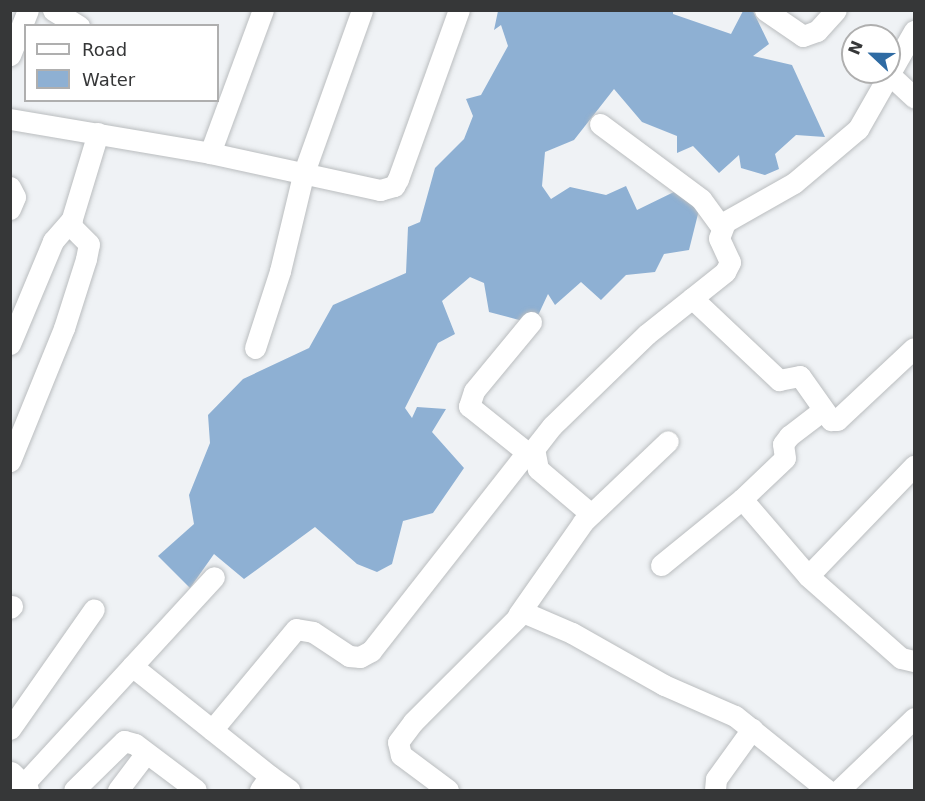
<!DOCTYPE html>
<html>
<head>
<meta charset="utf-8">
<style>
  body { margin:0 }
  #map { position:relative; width:925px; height:801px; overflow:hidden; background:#eff2f5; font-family:"DejaVu Sans",sans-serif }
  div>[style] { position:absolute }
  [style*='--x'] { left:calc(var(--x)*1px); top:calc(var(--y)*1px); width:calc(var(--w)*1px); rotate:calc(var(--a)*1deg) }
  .water>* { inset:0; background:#8eb0d3 }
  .roads { filter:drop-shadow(0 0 2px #babdbf) drop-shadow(0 0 2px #babdbf) }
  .minor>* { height:21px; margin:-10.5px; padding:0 10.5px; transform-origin:10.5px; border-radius:10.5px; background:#fff }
  .tertiary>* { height:27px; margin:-13.5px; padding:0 13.5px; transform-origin:13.5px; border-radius:13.5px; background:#fff }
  span { translate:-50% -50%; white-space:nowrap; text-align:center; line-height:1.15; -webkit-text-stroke:5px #fff; paint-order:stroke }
  .frame { position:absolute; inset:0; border:12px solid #363738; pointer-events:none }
  .legend { position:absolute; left:24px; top:24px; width:195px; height:78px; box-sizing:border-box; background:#fff; border:2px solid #afafaf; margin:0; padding:8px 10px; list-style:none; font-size:18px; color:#363738 }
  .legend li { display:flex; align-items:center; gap:12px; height:30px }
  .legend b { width:30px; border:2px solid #afafaf }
  .north { position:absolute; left:841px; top:24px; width:60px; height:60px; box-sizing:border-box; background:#fff; border:2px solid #afafaf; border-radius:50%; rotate:292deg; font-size:16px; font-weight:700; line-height:24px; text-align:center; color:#363738 }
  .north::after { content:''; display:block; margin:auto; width:21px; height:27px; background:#2f6ba3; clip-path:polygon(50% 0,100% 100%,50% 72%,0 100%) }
</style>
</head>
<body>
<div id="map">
  <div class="water">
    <div style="clip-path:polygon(498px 11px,673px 11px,673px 14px,731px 34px,743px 11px,753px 11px,769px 44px,753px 56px,792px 65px,825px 137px,796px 135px,775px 154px,779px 169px,765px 175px,741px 168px,739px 155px,719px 173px,693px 146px,677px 153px,677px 136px,642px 122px,614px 89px,574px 140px,545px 152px,542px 186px,551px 199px,570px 187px,606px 195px,626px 186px,637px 210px,678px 190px,699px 210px,689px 250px,664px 254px,655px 272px,626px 275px,601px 300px,581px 282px,555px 305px,548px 294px,534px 324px,489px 312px,484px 283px,470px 277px,442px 301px,455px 334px,438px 343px,405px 408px,412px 418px,417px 407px,446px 409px,432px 432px,464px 468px,433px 513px,403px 521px,392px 564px,377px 572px,357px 564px,315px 527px,244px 579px,214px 554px,190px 588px,158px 556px,194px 524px,189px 495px,210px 443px,208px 415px,243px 379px,309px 348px,333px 305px,406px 273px,408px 227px,420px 222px,435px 168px,464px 139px,473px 116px,466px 99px,481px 95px,508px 46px,501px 25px,494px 30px)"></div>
  </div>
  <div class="roads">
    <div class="minor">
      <div style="--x:53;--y:10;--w:31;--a:32"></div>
      <div style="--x:765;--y:10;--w:46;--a:34.4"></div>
      <div style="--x:803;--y:36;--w:15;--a:-20"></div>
      <div style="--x:817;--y:31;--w:28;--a:-48"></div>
      <div style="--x:10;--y:55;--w:48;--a:-68.2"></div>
      <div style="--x:890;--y:75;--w:33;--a:43"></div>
      <div style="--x:10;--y:119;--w:203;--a:9.6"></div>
      <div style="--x:210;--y:153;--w:174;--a:12.3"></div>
      <div style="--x:380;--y:190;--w:15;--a:-16"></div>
      <div style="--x:394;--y:186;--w:8;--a:-60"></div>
      <div style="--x:398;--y:179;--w:180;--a:-70.2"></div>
      <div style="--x:600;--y:124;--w:126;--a:36.6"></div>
      <div style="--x:701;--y:199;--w:34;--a:54"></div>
      <div style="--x:210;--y:153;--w:153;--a:-69.7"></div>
      <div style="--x:10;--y:187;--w:11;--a:63"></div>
      <div style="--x:15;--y:197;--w:13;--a:113"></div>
      <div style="--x:692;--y:298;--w:120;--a:43.3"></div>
      <div style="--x:779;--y:380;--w:21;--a:-11"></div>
      <div style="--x:800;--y:376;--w:54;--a:54.8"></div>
      <div style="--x:831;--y:420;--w:6;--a:0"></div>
      <div style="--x:837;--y:420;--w:105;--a:-43.1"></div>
      <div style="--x:531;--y:322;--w:89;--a:129.6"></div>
      <div style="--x:474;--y:391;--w:16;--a:108"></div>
      <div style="--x:469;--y:406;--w:83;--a:38.7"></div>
      <div style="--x:10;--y:344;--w:112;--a:-67.3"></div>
      <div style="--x:53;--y:241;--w:29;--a:-49"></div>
      <div style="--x:255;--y:348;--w:81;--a:-72"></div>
      <div style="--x:280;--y:271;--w:99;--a:-76.5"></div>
      <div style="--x:303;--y:175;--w:175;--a:-70.3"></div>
      <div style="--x:10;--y:461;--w:144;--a:-67.9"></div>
      <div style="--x:64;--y:328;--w:72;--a:-72.3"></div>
      <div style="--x:86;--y:259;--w:15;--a:-79"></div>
      <div style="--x:89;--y:244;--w:27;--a:-135"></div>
      <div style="--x:70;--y:225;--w:96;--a:-73.1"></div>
      <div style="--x:742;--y:499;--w:59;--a:-43.6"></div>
      <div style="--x:785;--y:458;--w:14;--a:-98"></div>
      <div style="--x:783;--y:444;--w:10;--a:-53"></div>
      <div style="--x:789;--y:436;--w:43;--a:-37.4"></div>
      <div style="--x:591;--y:514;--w:70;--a:-139.7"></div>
      <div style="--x:538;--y:469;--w:20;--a:-101"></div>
      <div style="--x:534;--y:449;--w:29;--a:-52"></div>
      <div style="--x:552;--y:426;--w:132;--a:-44.1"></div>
      <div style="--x:647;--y:334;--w:100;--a:-38.5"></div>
      <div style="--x:725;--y:272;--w:11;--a:-63"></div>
      <div style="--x:730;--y:262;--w:26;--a:-115"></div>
      <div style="--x:719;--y:238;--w:17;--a:-69"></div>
      <div style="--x:725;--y:222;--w:79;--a:-29.5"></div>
      <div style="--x:794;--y:183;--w:84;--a:-40.2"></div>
      <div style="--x:858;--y:129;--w:113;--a:-60.3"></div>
      <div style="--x:661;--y:565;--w:104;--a:-39.2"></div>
      <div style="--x:742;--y:499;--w:101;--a:49.4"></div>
      <div style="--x:808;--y:576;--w:124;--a:41.4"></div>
      <div style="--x:901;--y:658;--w:13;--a:13"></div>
      <div style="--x:808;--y:576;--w:153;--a:-46.1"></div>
      <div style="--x:10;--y:608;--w:3;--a:-45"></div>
      <div style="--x:518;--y:615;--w:113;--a:-55"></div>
      <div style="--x:583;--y:522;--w:117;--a:-43.6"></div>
      <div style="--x:132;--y:666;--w:176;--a:38.6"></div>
      <div style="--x:10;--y:729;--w:146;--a:-55"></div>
      <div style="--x:212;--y:730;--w:131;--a:-50.3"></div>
      <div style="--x:296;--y:629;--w:17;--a:10"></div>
      <div style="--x:313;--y:632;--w:43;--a:33.7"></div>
      <div style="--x:349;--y:656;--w:11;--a:5"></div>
      <div style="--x:360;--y:657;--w:13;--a:-29"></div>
      <div style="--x:371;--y:651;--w:251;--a:-51.9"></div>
      <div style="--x:21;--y:787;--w:285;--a:-47.4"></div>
      <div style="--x:74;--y:790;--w:70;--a:-44.4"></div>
      <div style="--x:124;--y:741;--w:11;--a:15"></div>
      <div style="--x:135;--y:744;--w:76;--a:37"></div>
      <div style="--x:118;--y:790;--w:46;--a:-52.9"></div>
      <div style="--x:260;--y:790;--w:17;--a:-54"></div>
      <div style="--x:270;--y:776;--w:24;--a:36"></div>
      <div style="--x:448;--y:790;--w:59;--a:-143.3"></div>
      <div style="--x:401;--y:755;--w:13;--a:-103"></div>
      <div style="--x:398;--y:742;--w:25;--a:-53"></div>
      <div style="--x:413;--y:722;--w:156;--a:-45"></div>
      <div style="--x:523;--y:612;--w:53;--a:23.2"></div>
      <div style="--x:572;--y:633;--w:106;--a:29.5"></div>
      <div style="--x:664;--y:685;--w:77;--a:23.6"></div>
      <div style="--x:735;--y:716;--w:118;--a:38.8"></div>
      <div style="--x:715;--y:790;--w:11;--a:-85"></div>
      <div style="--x:716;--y:779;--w:62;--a:-54.2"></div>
      <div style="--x:839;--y:790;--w:104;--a:-43.8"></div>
    </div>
    <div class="tertiary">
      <div style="--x:10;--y:775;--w:21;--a:45"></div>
    </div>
  </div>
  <div class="frame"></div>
  <ul class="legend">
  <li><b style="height:8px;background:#fff"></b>Road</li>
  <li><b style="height:16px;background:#8eb0d3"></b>Water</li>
  </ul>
  <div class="north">N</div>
</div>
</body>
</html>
